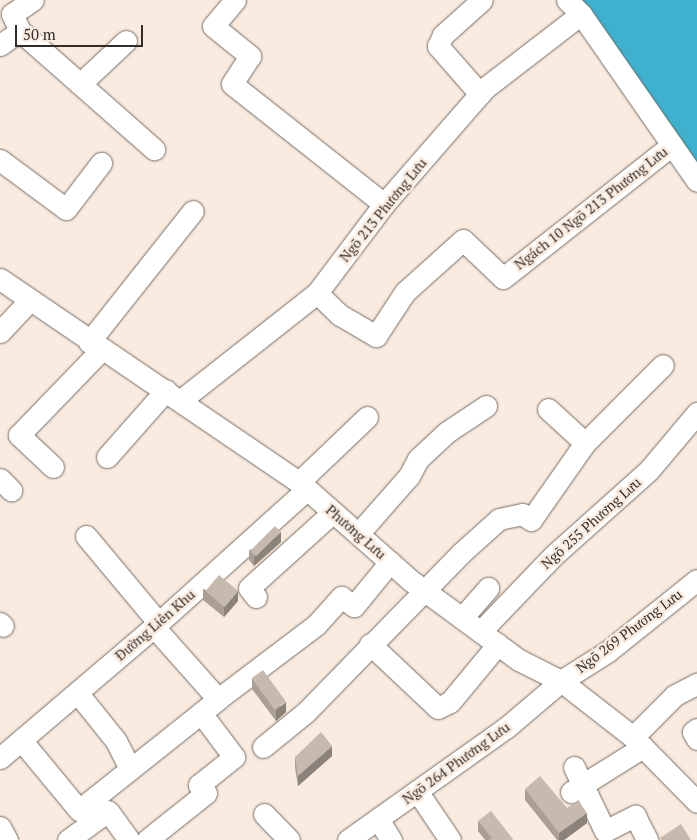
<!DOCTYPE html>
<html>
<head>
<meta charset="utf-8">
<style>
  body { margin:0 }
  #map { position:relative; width:697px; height:840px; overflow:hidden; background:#f9ebe0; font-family:"PT Serif",serif }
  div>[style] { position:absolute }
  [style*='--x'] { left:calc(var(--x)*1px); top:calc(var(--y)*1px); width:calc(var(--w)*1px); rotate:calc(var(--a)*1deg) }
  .water>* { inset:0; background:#3fb1ce }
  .roads { filter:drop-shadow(0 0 1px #786c62) drop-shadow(0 0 1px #786c62) }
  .minor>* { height:21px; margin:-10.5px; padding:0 10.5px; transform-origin:10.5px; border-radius:10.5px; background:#fff }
  .wall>* { inset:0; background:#aa9f96 }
  .shaded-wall>* { inset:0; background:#8b827a }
  .building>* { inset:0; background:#c6b9ae; transform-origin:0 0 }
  span { translate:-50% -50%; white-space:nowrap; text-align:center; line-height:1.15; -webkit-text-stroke:5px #f9ebe0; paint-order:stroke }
  .street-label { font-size:14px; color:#322d29 }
  .scale { position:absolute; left:15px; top:25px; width:128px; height:22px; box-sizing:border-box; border:2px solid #322d29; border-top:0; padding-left:6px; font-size:15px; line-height:18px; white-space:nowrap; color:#322d29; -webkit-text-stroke:4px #f9ebe0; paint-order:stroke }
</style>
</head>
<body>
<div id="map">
  <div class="water">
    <div style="clip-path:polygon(575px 0,697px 0,697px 165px)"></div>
  </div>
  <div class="roads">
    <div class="minor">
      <div style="--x:235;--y:0;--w:34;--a:130"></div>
      <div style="--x:213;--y:26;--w:48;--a:39"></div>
      <div style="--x:250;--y:56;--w:33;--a:123"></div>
      <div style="--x:232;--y:84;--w:194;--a:38.3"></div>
      <div style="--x:567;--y:0;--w:20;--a:45"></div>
      <div style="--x:581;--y:14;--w:203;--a:55.2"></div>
      <div style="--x:20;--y:31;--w:179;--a:41.4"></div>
      <div style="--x:0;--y:45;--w:24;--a:-35"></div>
      <div style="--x:20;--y:31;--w:19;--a:-115"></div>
      <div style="--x:12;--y:14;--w:25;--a:-34"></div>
      <div style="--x:80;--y:84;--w:63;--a:-43.1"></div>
      <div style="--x:480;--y:94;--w:64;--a:-131.2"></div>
      <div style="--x:438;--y:46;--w:12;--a:-66"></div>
      <div style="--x:443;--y:35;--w:52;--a:-41.9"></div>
      <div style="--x:0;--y:160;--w:82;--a:36.6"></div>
      <div style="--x:66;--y:209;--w:58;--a:-52.7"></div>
      <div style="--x:0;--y:279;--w:361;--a:34.2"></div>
      <div style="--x:299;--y:482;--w:148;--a:41.4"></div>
      <div style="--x:410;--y:580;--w:135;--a:36.3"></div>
      <div style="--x:519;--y:660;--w:47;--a:26.6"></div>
      <div style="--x:561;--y:681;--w:91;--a:37.9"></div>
      <div style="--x:633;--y:737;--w:91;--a:45.4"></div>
      <div style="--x:317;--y:293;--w:32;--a:44"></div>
      <div style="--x:340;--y:315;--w:42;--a:30.3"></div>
      <div style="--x:376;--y:336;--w:53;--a:-56.6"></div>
      <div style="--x:405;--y:292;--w:78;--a:-41.9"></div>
      <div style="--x:463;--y:240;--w:55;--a:43.5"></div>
      <div style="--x:503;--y:278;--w:215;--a:-38.2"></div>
      <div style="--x:0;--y:332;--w:42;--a:-46.9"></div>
      <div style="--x:89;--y:342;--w:167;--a:-51.6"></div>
      <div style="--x:181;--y:400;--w:173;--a:-38.2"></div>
      <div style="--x:317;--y:293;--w:111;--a:-53"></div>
      <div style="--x:384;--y:204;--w:154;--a:-49"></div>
      <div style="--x:485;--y:88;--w:121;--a:-37.6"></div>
      <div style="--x:548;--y:409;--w:50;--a:42.6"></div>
      <div style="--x:107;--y:457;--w:89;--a:-48.6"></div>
      <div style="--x:53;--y:467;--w:47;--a:-136.7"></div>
      <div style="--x:19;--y:435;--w:118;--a:-46"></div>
      <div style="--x:0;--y:479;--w:16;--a:45"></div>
      <div style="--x:299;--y:482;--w:94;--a:-43.7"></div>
      <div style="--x:358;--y:534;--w:77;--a:-48.7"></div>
      <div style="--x:409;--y:476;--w:19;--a:-62"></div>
      <div style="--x:418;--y:459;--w:40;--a:-43"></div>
      <div style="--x:447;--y:432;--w:47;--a:-33.7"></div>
      <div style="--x:86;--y:536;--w:112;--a:50.1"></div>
      <div style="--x:256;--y:597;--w:11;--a:-128"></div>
      <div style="--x:249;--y:588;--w:113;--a:-42.1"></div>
      <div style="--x:462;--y:618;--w:40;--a:-49"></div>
      <div style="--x:0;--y:623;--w:4;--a:45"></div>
      <div style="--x:481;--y:631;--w:105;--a:-46.2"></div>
      <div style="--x:554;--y:555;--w:127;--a:-41.8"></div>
      <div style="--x:649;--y:470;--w:75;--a:-49.9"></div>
      <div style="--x:370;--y:644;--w:93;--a:43.3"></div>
      <div style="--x:438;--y:708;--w:13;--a:-27"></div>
      <div style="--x:450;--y:702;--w:75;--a:-50.4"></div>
      <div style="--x:218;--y:699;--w:123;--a:-37.1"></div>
      <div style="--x:316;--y:625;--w:38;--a:-48"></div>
      <div style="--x:341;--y:597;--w:16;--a:35"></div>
      <div style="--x:354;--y:606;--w:57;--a:-50.7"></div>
      <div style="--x:84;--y:701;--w:51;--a:51.3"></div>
      <div style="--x:116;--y:741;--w:31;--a:63"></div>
      <div style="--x:697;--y:729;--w:5;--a:143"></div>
      <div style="--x:693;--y:732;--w:8;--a:60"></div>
      <div style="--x:633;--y:737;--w:59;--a:-45"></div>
      <div style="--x:675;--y:695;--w:25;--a:-27"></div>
      <div style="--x:21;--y:740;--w:91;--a:50.4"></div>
      <div style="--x:79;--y:810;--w:156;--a:-38.5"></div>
      <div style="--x:201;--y:713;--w:22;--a:-39"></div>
      <div style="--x:218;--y:699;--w:96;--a:-131.6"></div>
      <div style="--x:263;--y:747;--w:55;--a:-39.1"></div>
      <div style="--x:306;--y:712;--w:221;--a:-45.7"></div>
      <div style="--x:460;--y:554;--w:52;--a:-41.9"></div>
      <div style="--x:499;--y:519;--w:24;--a:-12"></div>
      <div style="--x:522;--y:514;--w:11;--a:34"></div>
      <div style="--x:531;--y:520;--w:94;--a:-55"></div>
      <div style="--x:585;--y:443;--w:110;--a:-45"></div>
      <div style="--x:0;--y:758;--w:202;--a:-40.4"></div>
      <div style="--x:154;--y:627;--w:206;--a:-42"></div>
      <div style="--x:574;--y:767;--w:71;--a:64.2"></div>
      <div style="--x:605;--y:831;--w:34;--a:-27"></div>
      <div style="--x:635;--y:816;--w:27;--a:63"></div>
      <div style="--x:417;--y:791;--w:59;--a:56"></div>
      <div style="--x:571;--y:792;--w:85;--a:-32"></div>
      <div style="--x:264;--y:814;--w:36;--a:46"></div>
      <div style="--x:378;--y:819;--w:25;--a:58"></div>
      <div style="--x:0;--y:827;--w:15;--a:62"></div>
      <div style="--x:68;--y:840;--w:49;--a:-35.9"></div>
      <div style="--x:108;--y:811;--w:36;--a:54"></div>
      <div style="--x:147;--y:840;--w:75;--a:-38.5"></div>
      <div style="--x:206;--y:793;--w:11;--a:-131"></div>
      <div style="--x:199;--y:785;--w:45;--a:-38.7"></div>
      <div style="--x:234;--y:757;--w:55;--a:-126.9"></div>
      <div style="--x:348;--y:840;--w:195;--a:-35.4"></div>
      <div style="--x:507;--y:727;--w:71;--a:-40.4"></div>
      <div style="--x:561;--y:681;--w:54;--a:-32.2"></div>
      <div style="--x:607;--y:652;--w:115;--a:-38.7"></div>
    </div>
  </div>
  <div class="wall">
    <div style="clip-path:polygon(281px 542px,254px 566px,249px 560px,249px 550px)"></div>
    <div style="clip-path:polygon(203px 589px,238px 601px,224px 617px,203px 600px)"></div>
    <div style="clip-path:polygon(252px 678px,286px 712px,276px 721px,252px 689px)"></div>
    <div style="clip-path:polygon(332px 756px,298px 786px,295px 768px,295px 757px)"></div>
    <div style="clip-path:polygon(525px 789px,567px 808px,587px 823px,564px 840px,557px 840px,525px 800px)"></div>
    <div style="clip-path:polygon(478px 821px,513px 840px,485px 840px,478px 831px)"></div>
  </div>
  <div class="shaded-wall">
    <div style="clip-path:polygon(281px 532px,281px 542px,254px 566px,254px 556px)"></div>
    <div style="clip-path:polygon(238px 591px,238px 601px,224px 617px,224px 607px)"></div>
    <div style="clip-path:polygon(286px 702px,286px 712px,276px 721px,276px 710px)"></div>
    <div style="clip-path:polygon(332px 746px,332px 756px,298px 786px,298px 776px)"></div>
    <div style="clip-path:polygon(587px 813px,587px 823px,564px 840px,559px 840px,559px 833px)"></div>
  </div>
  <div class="building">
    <div style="left:275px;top:526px;width:8px;height:35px;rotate:45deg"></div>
    <div style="left:219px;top:575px;width:25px;height:21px;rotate:40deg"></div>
    <div style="left:263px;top:670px;width:39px;height:14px;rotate:54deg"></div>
    <div style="clip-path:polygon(321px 732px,332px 746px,298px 776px,295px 757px)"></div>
    <div style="clip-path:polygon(540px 776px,567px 808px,578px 800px,587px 813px,559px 833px,525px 789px)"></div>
    <div style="clip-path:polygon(491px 811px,513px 839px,511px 840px,489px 840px,492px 838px,478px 821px)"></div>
    <div style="clip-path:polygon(681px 824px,691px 840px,661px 840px,660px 838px)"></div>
  </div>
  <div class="street-label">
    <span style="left:591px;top:208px;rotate:-38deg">Ngách 10 Ngõ 213 Phương Lưu</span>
    <span style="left:383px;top:210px;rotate:-51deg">Ngõ 213 Phương Lưu</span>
    <span style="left:591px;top:523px;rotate:-42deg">Ngõ 255 Phương Lưu</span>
    <span style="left:356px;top:532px;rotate:41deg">Phương Lưu</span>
    <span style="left:155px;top:625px;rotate:-41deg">Đường Liên Khu</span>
    <span style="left:629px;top:631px;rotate:-37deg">Ngõ 269 Phương Lưu</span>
    <span style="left:456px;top:763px;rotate:-36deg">Ngõ 264 Phương Lưu</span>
  </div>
  <div class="scale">50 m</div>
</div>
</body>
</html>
